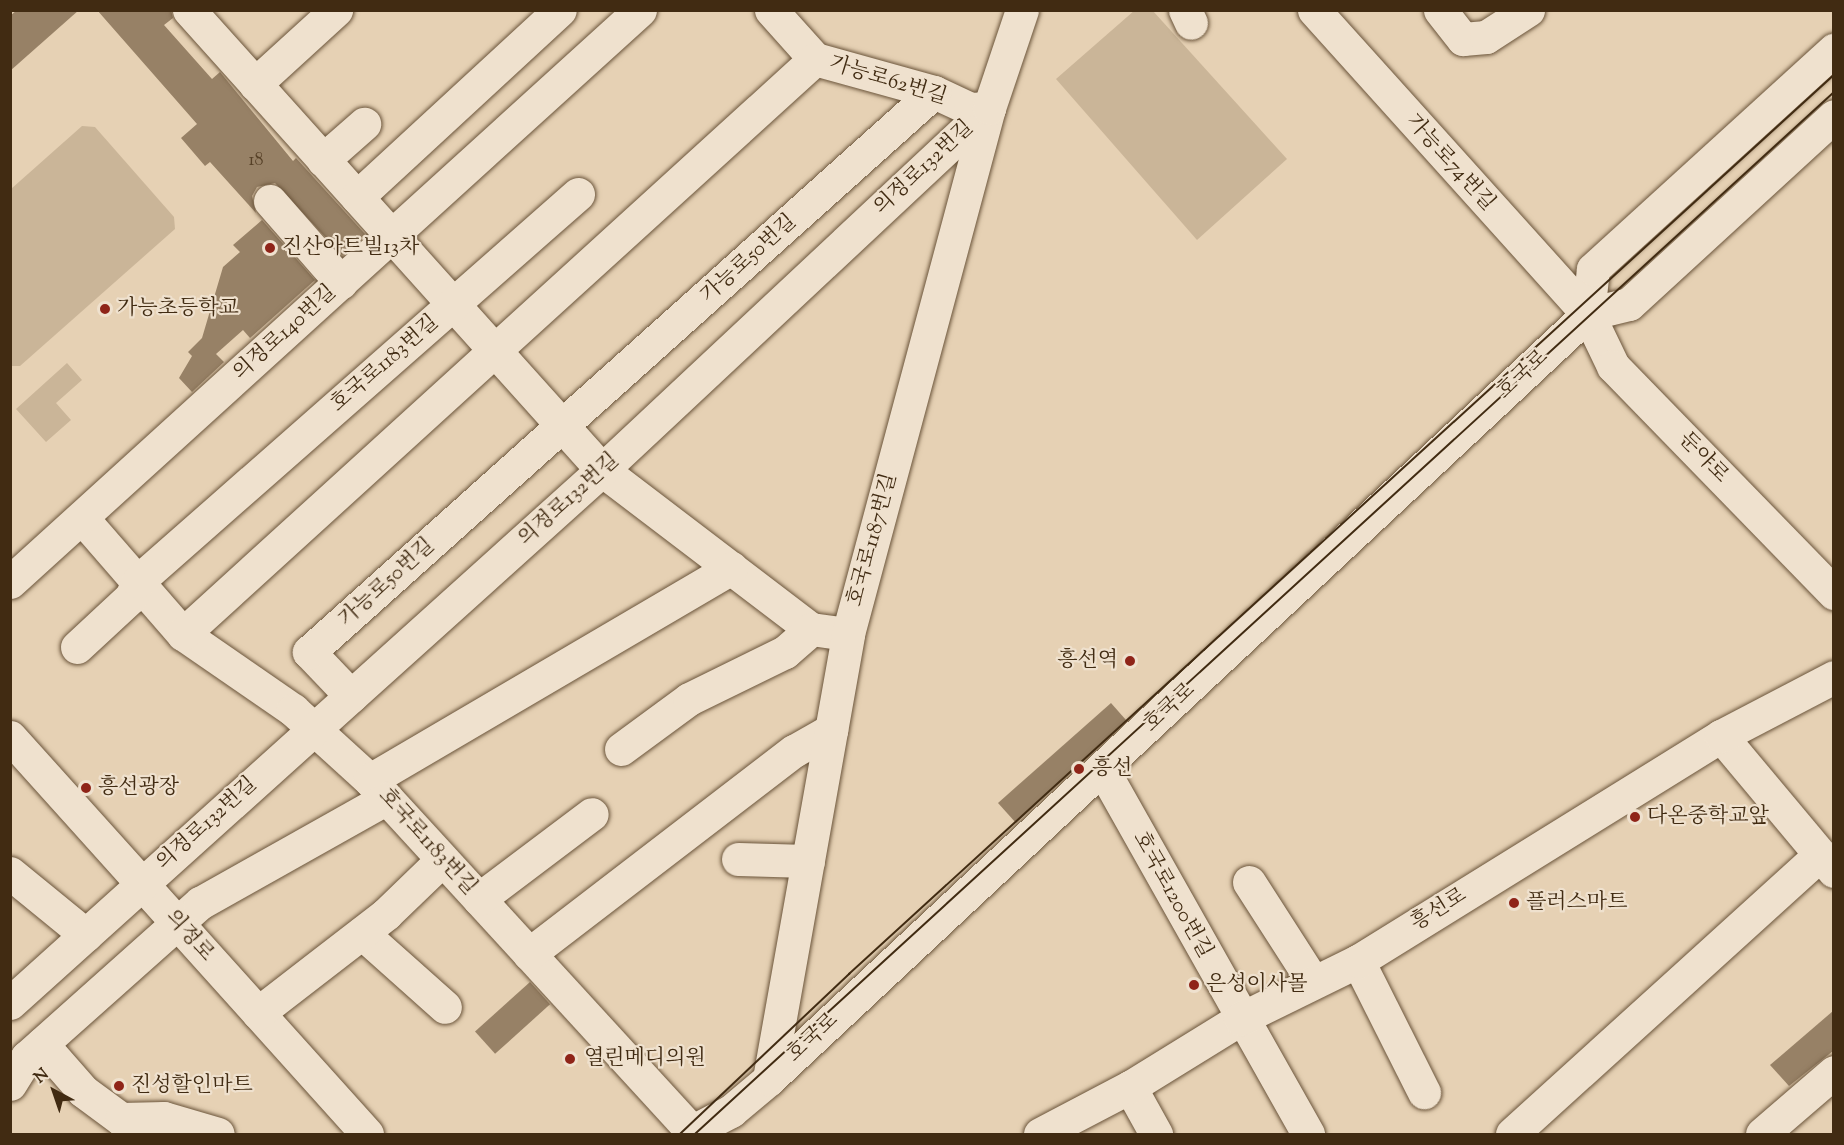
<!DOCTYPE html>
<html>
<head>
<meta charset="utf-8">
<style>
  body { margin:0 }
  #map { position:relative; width:1844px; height:1145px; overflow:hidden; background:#e6d1b4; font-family:"Sorts Mill Goudy","Noto Serif KR",serif }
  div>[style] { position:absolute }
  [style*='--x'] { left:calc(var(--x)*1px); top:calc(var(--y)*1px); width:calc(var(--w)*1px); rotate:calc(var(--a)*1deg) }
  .green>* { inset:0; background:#cab598 }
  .building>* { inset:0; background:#978166; transform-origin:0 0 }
  .roads { filter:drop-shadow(0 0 2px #6a543a) drop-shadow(0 0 2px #6a543a) }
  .minor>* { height:33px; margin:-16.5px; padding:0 16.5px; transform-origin:16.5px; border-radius:16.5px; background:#efe1ce }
  .tram>* { height:1.5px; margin:-0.75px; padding:0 0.75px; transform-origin:0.75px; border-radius:0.75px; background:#412b12 }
  .dots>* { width:16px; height:16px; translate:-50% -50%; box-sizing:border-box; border:3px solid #efe1ce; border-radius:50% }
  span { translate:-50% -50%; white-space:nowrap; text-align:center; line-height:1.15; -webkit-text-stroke:4.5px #efe1ce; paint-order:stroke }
  .number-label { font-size:18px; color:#564027 }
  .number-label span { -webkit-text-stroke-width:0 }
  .street-label { font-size:21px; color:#412b12 }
  .poi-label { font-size:21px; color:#412b12 }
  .left { translate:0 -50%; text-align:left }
  .right { translate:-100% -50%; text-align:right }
  .frame { position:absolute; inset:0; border:12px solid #412b12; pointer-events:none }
  .north { position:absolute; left:24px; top:1061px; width:60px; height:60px; -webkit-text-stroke:4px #efe1ce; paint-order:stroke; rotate:320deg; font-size:16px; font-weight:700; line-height:24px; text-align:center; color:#412b12 }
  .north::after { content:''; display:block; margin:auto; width:21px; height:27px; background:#412b12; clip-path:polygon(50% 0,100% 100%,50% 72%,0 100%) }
</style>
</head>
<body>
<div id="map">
  <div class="green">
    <div style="clip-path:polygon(1135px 10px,1153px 11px,1287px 159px,1197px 240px,1056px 79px)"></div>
    <div style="clip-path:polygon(82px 126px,95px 127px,174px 217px,175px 229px,20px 366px,11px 366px,11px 189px)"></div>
    <div style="clip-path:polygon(67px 363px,82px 380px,56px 403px,71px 420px,46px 442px,16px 409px)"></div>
  </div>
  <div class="building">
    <div style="clip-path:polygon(17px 10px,79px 10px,10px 71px,10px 16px)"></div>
    <div style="clip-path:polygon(97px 10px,171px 10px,173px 18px,164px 25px,212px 79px,220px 72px,293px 161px,296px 158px,365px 234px,342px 255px,275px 183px,257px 187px,252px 196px,256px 213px,210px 162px,205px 166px,181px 138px,197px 124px)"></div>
    <div style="clip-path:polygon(262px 220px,315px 280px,250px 338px,243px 330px,216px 354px,224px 362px,192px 392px,179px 378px,192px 356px,188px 352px,202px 338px,223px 267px,240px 252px,233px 245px)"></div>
    <div style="clip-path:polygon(1111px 703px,1126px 720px,1016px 823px,998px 803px)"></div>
    <div style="left:530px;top:982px;width:30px;height:74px;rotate:48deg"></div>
    <div style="clip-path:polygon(1833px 1011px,1833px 1051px,1789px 1086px,1770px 1065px)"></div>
  </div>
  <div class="roads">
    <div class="minor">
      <div style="--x:189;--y:10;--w:618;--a:48.08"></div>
      <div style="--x:602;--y:470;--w:263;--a:37.3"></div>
      <div style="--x:811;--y:629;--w:37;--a:8"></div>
      <div style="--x:771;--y:10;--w:66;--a:48.1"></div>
      <div style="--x:815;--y:59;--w:123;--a:15.5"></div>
      <div style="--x:934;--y:92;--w:40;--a:25"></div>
      <div style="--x:970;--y:109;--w:19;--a:-3"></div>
      <div style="--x:1185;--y:10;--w:14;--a:65"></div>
      <div style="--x:1314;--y:10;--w:409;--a:48"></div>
      <div style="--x:1588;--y:314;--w:58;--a:64.3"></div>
      <div style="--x:1613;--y:366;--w:317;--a:45.8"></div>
      <div style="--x:1440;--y:10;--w:37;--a:52"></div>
      <div style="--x:1463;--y:39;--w:23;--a:-5"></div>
      <div style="--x:1486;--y:37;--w:50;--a:-32.7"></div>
      <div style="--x:255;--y:84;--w:110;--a:-42.4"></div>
      <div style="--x:323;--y:160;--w:55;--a:-41.3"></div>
      <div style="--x:357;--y:197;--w:276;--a:-42.7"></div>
      <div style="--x:270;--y:201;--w:108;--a:48.8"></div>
      <div style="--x:1588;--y:314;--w:45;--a:-83.7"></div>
      <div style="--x:1593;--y:269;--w:326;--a:-42.3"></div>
      <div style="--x:82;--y:518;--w:154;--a:49"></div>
      <div style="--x:183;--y:634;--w:134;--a:34.6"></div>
      <div style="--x:293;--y:710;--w:104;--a:42.3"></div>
      <div style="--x:370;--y:780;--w:475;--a:47.5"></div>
      <div style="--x:10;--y:582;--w:851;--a:-42.24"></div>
      <div style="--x:183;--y:634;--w:854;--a:-42.3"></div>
      <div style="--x:77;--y:647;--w:74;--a:-42.8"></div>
      <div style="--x:131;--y:597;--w:17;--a:-66"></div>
      <div style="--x:138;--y:581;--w:586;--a:-41.33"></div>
      <div style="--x:351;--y:696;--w:61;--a:-133.7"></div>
      <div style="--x:309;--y:652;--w:839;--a:-41.86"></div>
      <div style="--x:1721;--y:736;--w:176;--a:50.1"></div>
      <div style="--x:10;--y:737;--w:534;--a:48.04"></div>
      <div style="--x:621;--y:749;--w:84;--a:-36.3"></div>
      <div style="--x:689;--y:699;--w:107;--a:-26.1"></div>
      <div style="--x:785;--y:652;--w:35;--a:-41"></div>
      <div style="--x:1103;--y:770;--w:418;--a:60.6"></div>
      <div style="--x:370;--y:780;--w:419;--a:-30.4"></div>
      <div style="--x:738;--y:859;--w:70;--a:1.6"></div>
      <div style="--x:10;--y:873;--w:98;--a:39.2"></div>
      <div style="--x:1249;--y:882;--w:117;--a:57.3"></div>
      <div style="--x:479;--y:899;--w:141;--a:-37"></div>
      <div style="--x:362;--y:933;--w:111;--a:41.7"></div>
      <div style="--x:529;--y:954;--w:334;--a:-37.5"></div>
      <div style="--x:794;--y:751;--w:43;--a:-29.6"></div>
      <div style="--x:1358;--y:961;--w:147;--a:63.3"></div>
      <div style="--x:10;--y:1003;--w:797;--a:-42"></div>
      <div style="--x:602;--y:470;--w:530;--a:-43.09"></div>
      <div style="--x:258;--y:1013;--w:162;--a:-37.7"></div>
      <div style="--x:386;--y:914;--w:78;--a:-44"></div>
      <div style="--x:42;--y:1044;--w:62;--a:48.9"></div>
      <div style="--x:83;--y:1091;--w:47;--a:36.4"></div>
      <div style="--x:121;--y:1119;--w:43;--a:-1.3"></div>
      <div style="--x:164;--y:1118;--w:56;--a:16.5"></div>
      <div style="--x:769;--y:1079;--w:452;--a:-79.9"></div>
      <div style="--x:848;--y:634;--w:545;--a:-74.99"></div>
      <div style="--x:989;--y:108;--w:103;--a:-71.4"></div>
      <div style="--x:10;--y:1084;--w:32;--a:-58"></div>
      <div style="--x:27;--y:1057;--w:232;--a:-41.7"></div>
      <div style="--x:200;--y:903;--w:214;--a:-29.3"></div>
      <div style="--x:1130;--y:1087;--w:54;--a:61"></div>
      <div style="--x:687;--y:1134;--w:50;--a:-27.6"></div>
      <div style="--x:731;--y:1111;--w:50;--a:-40.1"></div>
      <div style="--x:769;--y:1079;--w:1121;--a:-43.05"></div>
      <div style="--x:1588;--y:314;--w:42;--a:-13.7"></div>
      <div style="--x:1629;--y:304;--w:278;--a:-42.5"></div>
      <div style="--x:1040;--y:1134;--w:102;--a:-27.6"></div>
      <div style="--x:1130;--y:1087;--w:129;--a:-31.7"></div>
      <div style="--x:1240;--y:1019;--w:131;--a:-26.2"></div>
      <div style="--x:1358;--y:961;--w:427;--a:-31.8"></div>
      <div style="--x:1721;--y:736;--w:127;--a:-27.6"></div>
      <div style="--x:1512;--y:1134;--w:416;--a:-42.2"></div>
      <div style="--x:1762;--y:1134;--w:95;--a:-40.7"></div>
    </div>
  </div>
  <div class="tram">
    <div style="--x:680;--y:1134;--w:233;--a:-43.4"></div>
    <div style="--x:849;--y:974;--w:1334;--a:-42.39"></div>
    <div style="--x:695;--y:1134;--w:1544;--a:-42.45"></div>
  </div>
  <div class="dots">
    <div style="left:270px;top:248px;background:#8f2418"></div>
    <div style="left:105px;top:309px;background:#8f2418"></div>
    <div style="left:1130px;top:661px;background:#8f2418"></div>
    <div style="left:1079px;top:769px;background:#8f2418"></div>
    <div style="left:86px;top:788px;background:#8f2418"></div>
    <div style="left:1635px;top:817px;background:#8f2418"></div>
    <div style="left:1514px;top:903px;background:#8f2418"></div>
    <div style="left:1194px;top:985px;background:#8f2418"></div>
    <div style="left:570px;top:1059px;background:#8f2418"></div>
    <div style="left:119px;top:1086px;background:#8f2418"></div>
  </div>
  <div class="number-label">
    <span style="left:256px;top:161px">18</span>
  </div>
  <div class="street-label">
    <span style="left:888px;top:81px;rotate:17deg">가능로62번길</span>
    <span style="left:1450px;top:163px;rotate:48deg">가능로74번길</span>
    <span style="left:924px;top:168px;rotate:-43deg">의정로132번길</span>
    <span style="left:749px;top:259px;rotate:-42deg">가능로50번길</span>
    <span style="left:285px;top:333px;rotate:-42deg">의정로140번길</span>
    <span style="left:385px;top:364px;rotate:-41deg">호국로1183번길</span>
    <span style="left:1523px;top:375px;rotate:-43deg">호국로</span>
    <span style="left:1703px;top:458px;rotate:46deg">둔야로</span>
    <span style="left:569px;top:500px;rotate:-42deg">의정로132번길</span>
    <span style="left:873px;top:540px;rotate:-75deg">호국로1187번길</span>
    <span style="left:387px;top:583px;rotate:-42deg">가능로50번길</span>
    <span style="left:1170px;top:708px;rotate:-43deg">호국로</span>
    <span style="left:207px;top:824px;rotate:-42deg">의정로132번길</span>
    <span style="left:427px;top:842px;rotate:48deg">호국로1183번길</span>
    <span style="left:1172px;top:895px;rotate:61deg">호국로1200번길</span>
    <span style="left:1439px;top:910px;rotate:-32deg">흥선로</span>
    <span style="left:189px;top:936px;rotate:48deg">의정로</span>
    <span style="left:813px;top:1038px;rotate:-43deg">호국로</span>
  </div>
  <div class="poi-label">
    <span class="left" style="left:282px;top:248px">진산아트빌13차</span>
    <span class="left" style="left:117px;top:309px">가능초등학교</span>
    <span class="right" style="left:1118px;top:661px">흥선역</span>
    <span class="left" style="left:1092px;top:769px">흥선</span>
    <span class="left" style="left:98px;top:788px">흥선광장</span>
    <span class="left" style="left:1647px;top:817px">다온중학교앞</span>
    <span class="left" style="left:1526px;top:903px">플러스마트</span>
    <span class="left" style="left:1206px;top:985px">은성이사몰</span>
    <span class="left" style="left:584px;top:1059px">열린메디의원</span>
    <span class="left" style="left:131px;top:1086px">진성할인마트</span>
  </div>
  <div class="frame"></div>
  <div class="north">N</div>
</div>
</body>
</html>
